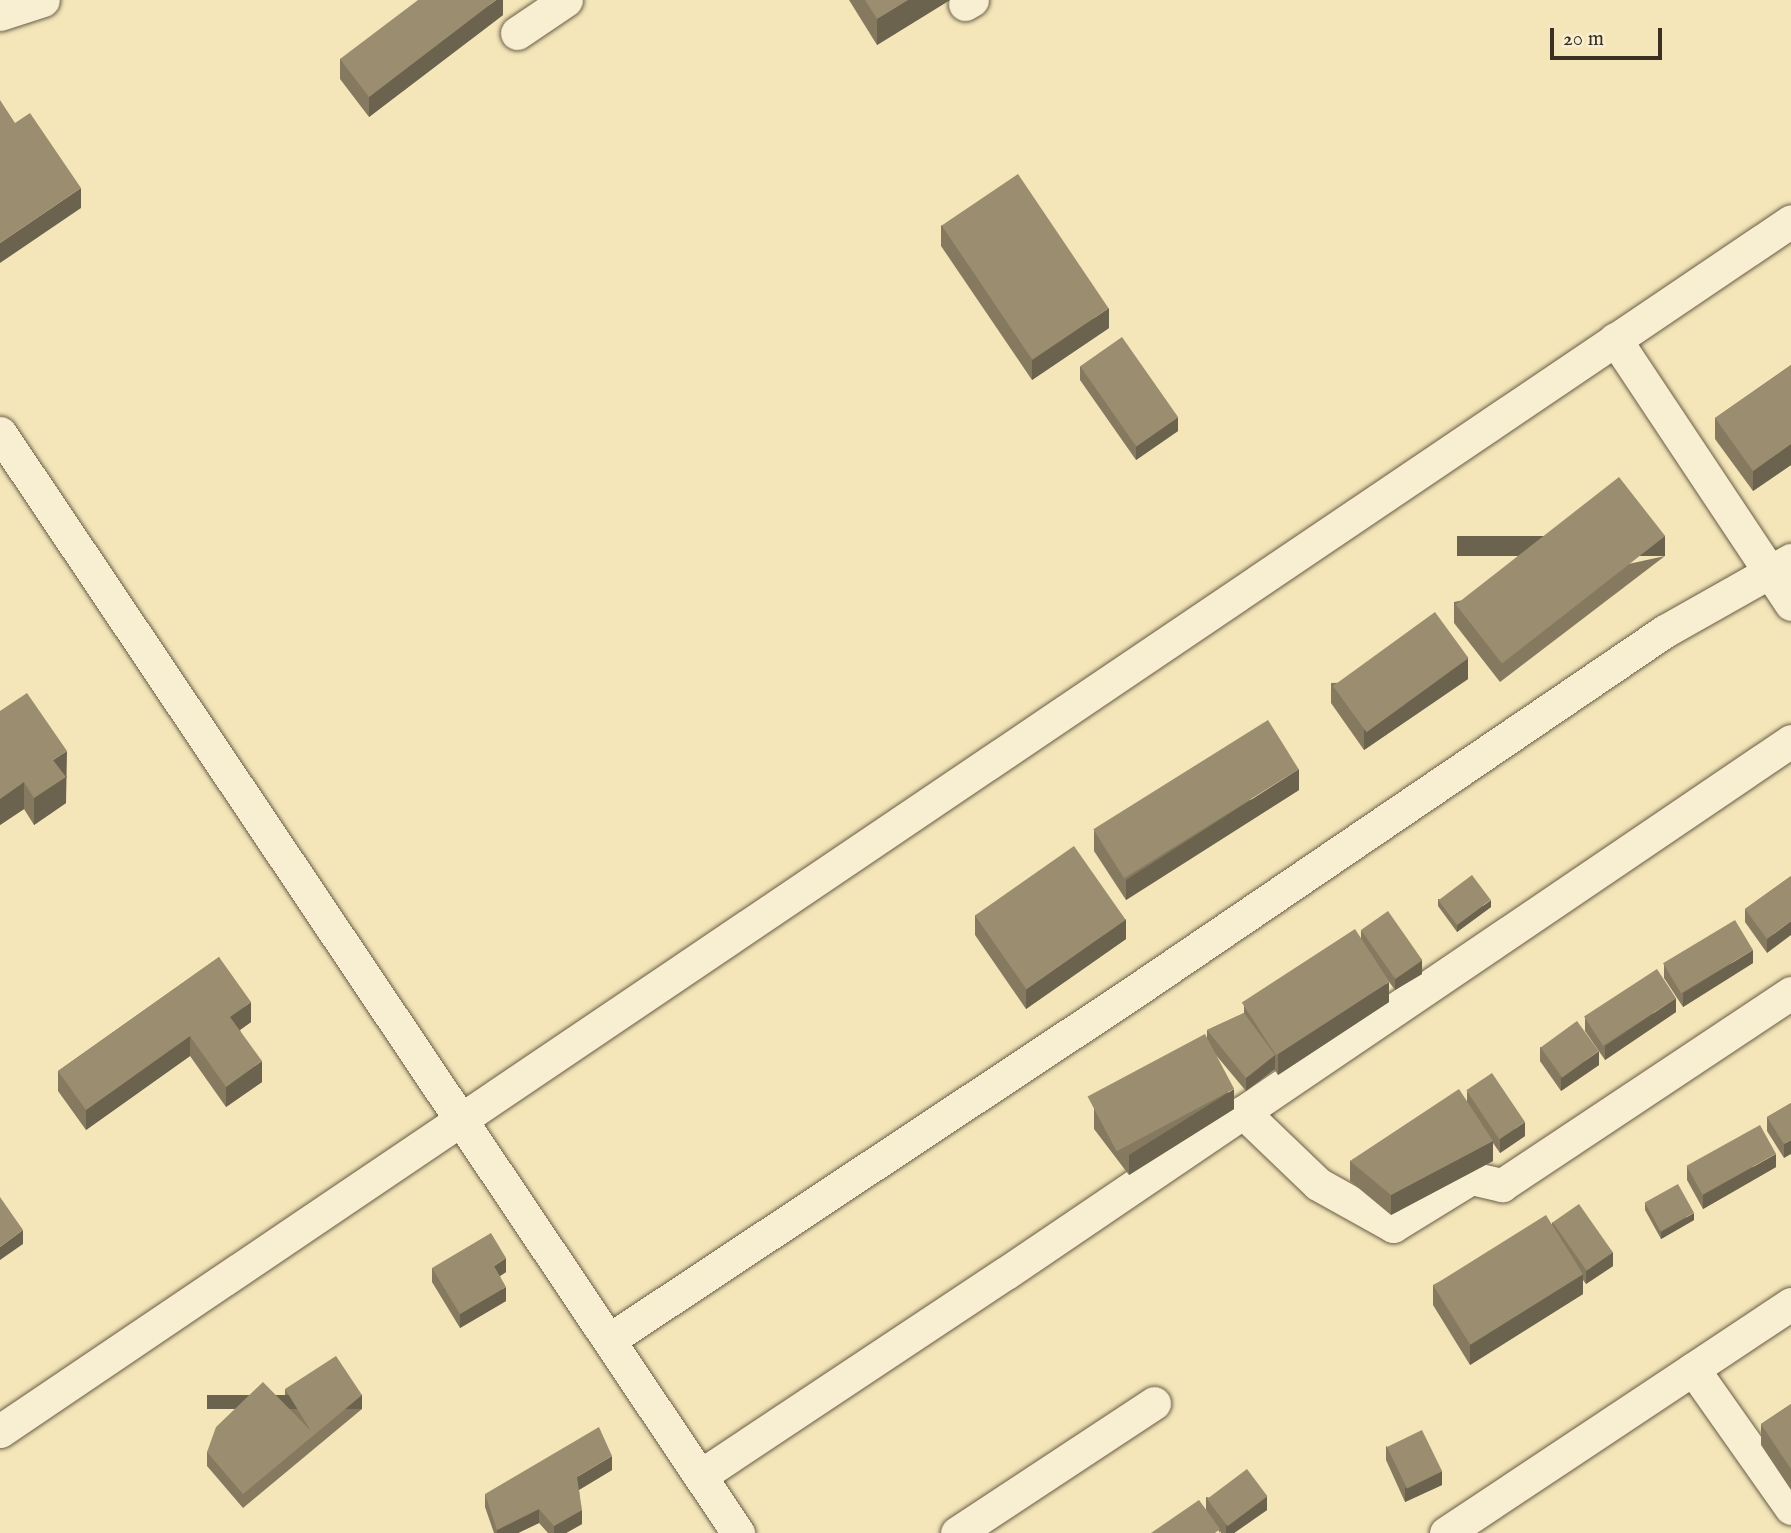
<!DOCTYPE html>
<html>
<head>
<meta charset="utf-8">
<style>
  body { margin:0 }
  #map { position:relative; width:1791px; height:1533px; overflow:hidden; background:#f4e6b9; font-family:"IM FELL English",serif }
  div>[style] { position:absolute }
  [style*='--x'] { left:calc(var(--x)*1px); top:calc(var(--y)*1px); width:calc(var(--w)*1px); rotate:calc(var(--a)*1deg) }
  .roads { filter:drop-shadow(0 0 2px #685d46) drop-shadow(0 0 2px #685d46) }
  .street>* { height:33px; margin:-16.5px; padding:0 16.5px; transform-origin:16.5px; border-radius:16.5px; background:#f8efd2 }
  .wall>* { inset:0; background:#857a60 }
  .shaded-wall>* { inset:0; background:#6c634e; transform-origin:0 0 }
  .building>* { inset:0; background:#9b8e70; transform-origin:0 0 }
  span { translate:-50% -50%; white-space:nowrap; text-align:center; line-height:1.15; -webkit-text-stroke:7px #f8efd2; paint-order:stroke }
  .scale { position:absolute; left:1550px; top:28px; width:112px; height:32px; box-sizing:border-box; border:4px solid #3a2f20; border-top:0; padding-left:9px; font-size:21px; line-height:24px; white-space:nowrap; color:#3a2f20; -webkit-text-stroke:5px #f8efd2; paint-order:stroke }
</style>
</head>
<body>
<div id="map">
  <div class="roads">
    <div class="street">
      <div style="--x:965;--y:4;--w:8;--a:-30"></div>
      <div style="--x:0;--y:14;--w:45;--a:-18"></div>
      <div style="--x:517;--y:33;--w:59;--a:-34"></div>
      <div style="--x:1615;--y:339;--w:318;--a:56.4"></div>
      <div style="--x:0;--y:433;--w:1325;--a:56.14"></div>
      <div style="--x:1243;--y:1112;--w:104;--a:43.8"></div>
      <div style="--x:1318;--y:1184;--w:86;--a:29.2"></div>
      <div style="--x:1393;--y:1226;--w:92;--a:-31.6"></div>
      <div style="--x:1471;--y:1178;--w:32;--a:13"></div>
      <div style="--x:1502;--y:1185;--w:347;--a:-33.6"></div>
      <div style="--x:609;--y:1340;--w:631;--a:-33.56"></div>
      <div style="--x:1135;--y:991;--w:641;--a:-34.19"></div>
      <div style="--x:1665;--y:631;--w:145;--a:-29.4"></div>
      <div style="--x:1693;--y:1369;--w:170;--a:54.8"></div>
      <div style="--x:0;--y:1431;--w:2161;--a:-34.04"></div>
      <div style="--x:700;--y:1476;--w:367;--a:-33.6"></div>
      <div style="--x:1006;--y:1273;--w:948;--a:-34.13"></div>
      <div style="--x:957;--y:1533;--w:236;--a:-33.4"></div>
      <div style="--x:1446;--y:1533;--w:414;--a:-33.6"></div>
    </div>
  </div>
  <div class="wall">
    <div style="clip-path:polygon(503px 0,503px 15px,369px 117px,340px 79px,340px 59px)"></div>
    <div style="clip-path:polygon(849px 0,950px 0,877px 45px)"></div>
    <div style="clip-path:polygon(941px 225px,1109px 328px,1032px 380px,941px 246px)"></div>
    <div style="clip-path:polygon(1791px 365px,1791px 465px,1753px 491px,1715px 439px,1715px 418px)"></div>
    <div style="clip-path:polygon(1080px 366px,1178px 431px,1136px 460px,1080px 380px)"></div>
    <div style="clip-path:polygon(1665px 556px,1500px 682px,1454px 623px,1454px 602px)"></div>
    <div style="clip-path:polygon(1468px 679px,1364px 750px,1331px 703px,1331px 683px)"></div>
    <div style="clip-path:polygon(0 711px,67px 777px,66px 778px,66px 803px,34px 825px,24px 809px,0 825px)"></div>
    <div style="clip-path:polygon(1299px 790px,1126px 900px,1094px 851px,1094px 831px)"></div>
    <div style="clip-path:polygon(1791px 876px,1767px 953px,1745px 922px,1745px 909px)"></div>
    <div style="clip-path:polygon(1438px 899px,1491px 907px,1457px 932px,1438px 906px)"></div>
    <div style="clip-path:polygon(975px 915px,1126px 939px,1026px 1009px,975px 935px)"></div>
    <div style="clip-path:polygon(1361px 930px,1422px 974px,1395px 990px,1384px 975px,1389px 1002px,1278px 1075px,1274px 1069px,1246px 1091px,1215px 1054px,1234px 1109px,1129px 1175px,1094px 1129px,1094px 1108px,1207px 1038px,1207px 1030px,1244px 1013px,1244px 1006px,1361px 938px)"></div>
    <div style="clip-path:polygon(219px 957px,251px 1022px,240px 1030px,262px 1082px,226px 1107px,190px 1056px,86px 1130px,58px 1091px,58px 1071px)"></div>
    <div style="clip-path:polygon(1753px 963px,1683px 1007px,1664px 978px,1664px 964px)"></div>
    <div style="clip-path:polygon(1676px 1012px,1605px 1060px,1585px 1031px,1585px 1017px)"></div>
    <div style="clip-path:polygon(1540px 1047px,1599px 1065px,1561px 1091px,1540px 1061px)"></div>
    <div style="clip-path:polygon(1467px 1091px,1525px 1136px,1500px 1153px,1493px 1143px,1493px 1161px,1391px 1215px,1350px 1181px,1350px 1161px,1467px 1101px)"></div>
    <div style="clip-path:polygon(1791px 1103px,1784px 1158px,1767px 1131px,1767px 1117px)"></div>
    <div style="clip-path:polygon(1687px 1166px,1776px 1167px,1703px 1209px,1687px 1180px)"></div>
    <div style="clip-path:polygon(1645px 1203px,1694px 1220px,1661px 1239px,1645px 1210px)"></div>
    <div style="clip-path:polygon(1552px 1222px,1613px 1266px,1586px 1284px,1583px 1280px,1583px 1294px,1470px 1365px,1433px 1305px,1433px 1285px,1552px 1225px)"></div>
    <div style="clip-path:polygon(432px 1268px,506px 1272px,500px 1276px,506px 1301px,460px 1328px,432px 1282px)"></div>
    <div style="clip-path:polygon(285px 1389px,362px 1409px,243px 1508px,207px 1466px,207px 1452px,287px 1407px,285px 1403px)"></div>
    <div style="clip-path:polygon(1791px 1404px,1791px 1490px,1761px 1445px,1761px 1424px)"></div>
    <div style="clip-path:polygon(1386px 1446px,1442px 1485px,1405px 1502px,1386px 1460px)"></div>
    <div style="clip-path:polygon(612px 1470px,579px 1490px,582px 1524px,566px 1533px,548px 1533px,539px 1523px,518px 1533px,494px 1533px,485px 1507px,485px 1494px)"></div>
    <div style="clip-path:polygon(1206px 1497px,1267px 1510px,1234px 1533px,1221px 1533px,1220px 1531px,1220px 1533px,1206px 1510px)"></div>
  </div>
  <div class="shaded-wall">
    <div style="clip-path:polygon(496px 0,503px 0,503px 15px,369px 117px,369px 97px)"></div>
    <div style="clip-path:polygon(908px 0,950px 0,877px 45px,877px 19px)"></div>
    <div style="clip-path:polygon(81px 188px,81px 208px,0 263px,0 243px)"></div>
    <div style="clip-path:polygon(1109px 308px,1109px 328px,1032px 380px,1032px 360px)"></div>
    <div style="clip-path:polygon(1178px 417px,1178px 431px,1136px 460px,1136px 446px)"></div>
    <div style="clip-path:polygon(1791px 444px,1791px 465px,1753px 491px,1753px 471px)"></div>
    <div style="left:1665px;top:536px;width:20px;height:208px;rotate:90deg"></div>
    <div style="clip-path:polygon(1468px 658px,1468px 679px,1364px 750px,1364px 730px)"></div>
    <div style="clip-path:polygon(67px 751px,66px 803px,34px 825px,34px 798px,53px 760px)"></div>
    <div style="clip-path:polygon(1299px 769px,1299px 790px,1126px 900px,1126px 880px)"></div>
    <div style="clip-path:polygon(24px 782px,24px 809px,0 825px,0 799px)"></div>
    <div style="clip-path:polygon(1491px 900px,1491px 907px,1457px 932px,1457px 925px)"></div>
    <div style="clip-path:polygon(1126px 919px,1126px 939px,1026px 1009px,1026px 989px)"></div>
    <div style="clip-path:polygon(1791px 921px,1791px 935px,1767px 953px,1767px 939px)"></div>
    <div style="clip-path:polygon(1753px 950px,1753px 963px,1683px 1007px,1683px 993px)"></div>
    <div style="clip-path:polygon(1422px 960px,1422px 974px,1395px 990px,1395px 976px)"></div>
    <div style="clip-path:polygon(1389px 982px,1389px 1002px,1278px 1075px,1278px 1054px)"></div>
    <div style="clip-path:polygon(1676px 998px,1676px 1012px,1605px 1060px,1605px 1046px)"></div>
    <div style="clip-path:polygon(251px 1002px,251px 1022px,230px 1037px,230px 1017px)"></div>
    <div style="clip-path:polygon(190px 1036px,190px 1056px,86px 1130px,86px 1110px)"></div>
    <div style="clip-path:polygon(1599px 1051px,1599px 1065px,1561px 1091px,1561px 1078px)"></div>
    <div style="clip-path:polygon(1275px 1055px,1275px 1069px,1246px 1091px,1246px 1078px)"></div>
    <div style="clip-path:polygon(262px 1061px,262px 1082px,226px 1107px,226px 1087px)"></div>
    <div style="clip-path:polygon(1234px 1089px,1234px 1109px,1129px 1175px,1129px 1155px)"></div>
    <div style="clip-path:polygon(1525px 1122px,1525px 1136px,1500px 1153px,1500px 1139px)"></div>
    <div style="clip-path:polygon(1791px 1140px,1791px 1154px,1784px 1158px,1784px 1144px)"></div>
    <div style="clip-path:polygon(1493px 1141px,1493px 1161px,1391px 1215px,1391px 1195px)"></div>
    <div style="clip-path:polygon(1776px 1154px,1776px 1167px,1703px 1209px,1703px 1195px)"></div>
    <div style="clip-path:polygon(1694px 1213px,1694px 1220px,1661px 1239px,1661px 1232px)"></div>
    <div style="clip-path:polygon(23px 1230px,23px 1244px,0 1260px,0 1247px)"></div>
    <div style="clip-path:polygon(1613px 1252px,1613px 1266px,1586px 1284px,1586px 1270px)"></div>
    <div style="clip-path:polygon(506px 1258px,506px 1272px,494px 1280px,494px 1266px)"></div>
    <div style="clip-path:polygon(1583px 1274px,1583px 1294px,1470px 1365px,1470px 1344px)"></div>
    <div style="clip-path:polygon(506px 1287px,506px 1301px,460px 1328px,460px 1314px)"></div>
    <div style="left:362px;top:1395px;width:14px;height:155px;rotate:90deg"></div>
    <div style="clip-path:polygon(612px 1456px,612px 1470px,577px 1491px,577px 1477px)"></div>
    <div style="clip-path:polygon(1442px 1471px,1442px 1485px,1405px 1502px,1405px 1488px)"></div>
    <div style="clip-path:polygon(1267px 1496px,1267px 1510px,1234px 1533px,1226px 1533px,1226px 1525px)"></div>
    <div style="clip-path:polygon(539px 1509px,539px 1523px,518px 1533px,497px 1533px,497px 1530px)"></div>
    <div style="clip-path:polygon(582px 1510px,582px 1524px,566px 1533px,554px 1533px,554px 1526px)"></div>
  </div>
  <div class="building">
    <div style="clip-path:polygon(418px 0,496px 0,369px 97px,340px 59px)"></div>
    <div style="clip-path:polygon(865px 0,908px 0,877px 19px)"></div>
    <div style="clip-path:polygon(0 100px,15px 123px,30px 113px,81px 188px,0 243px)"></div>
    <div style="left:1018px;top:174px;width:162px;height:92px;rotate:56deg"></div>
    <div style="left:1122px;top:337px;width:98px;height:51px;rotate:55deg"></div>
    <div style="clip-path:polygon(1791px 365px,1791px 444px,1753px 471px,1715px 418px)"></div>
    <div style="left:1619px;top:477px;width:75px;height:207px;rotate:52deg"></div>
    <div style="left:1435px;top:612px;width:57px;height:126px;rotate:54deg"></div>
    <div style="clip-path:polygon(27px 693px,67px 751px,53px 760px,66px 777px,34px 798px,24px 782px,0 799px,0 711px)"></div>
    <div style="left:1268px;top:720px;width:58px;height:206px;rotate:58deg"></div>
    <div style="left:1074px;top:846px;width:90px;height:121px;rotate:55deg"></div>
    <div style="left:1472px;top:875px;width:31px;height:42px;rotate:53deg"></div>
    <div style="clip-path:polygon(1791px 876px,1791px 921px,1767px 939px,1745px 909px)"></div>
    <div style="left:1388px;top:911px;width:60px;height:33px;rotate:55deg"></div>
    <div style="left:1735px;top:920px;width:35px;height:84px;rotate:59deg"></div>
    <div style="left:1355px;top:929px;width:63px;height:135px;rotate:57deg"></div>
    <div style="clip-path:polygon(219px 957px,251px 1002px,230px 1017px,262px 1061px,226px 1087px,190px 1036px,86px 1110px,58px 1071px)"></div>
    <div style="left:1657px;top:969px;width:35px;height:87px;rotate:57deg"></div>
    <div style="clip-path:polygon(1244px 1013px,1275px 1055px,1246px 1078px,1207px 1030px)"></div>
    <div style="left:1577px;top:1021px;width:37px;height:45px;rotate:54deg"></div>
    <div style="left:1205px;top:1034px;width:62px;height:133px;rotate:62deg"></div>
    <div style="left:1492px;top:1073px;width:59px;height:31px;rotate:56deg"></div>
    <div style="clip-path:polygon(1459px 1089px,1493px 1141px,1391px 1195px,1350px 1161px)"></div>
    <div style="clip-path:polygon(1791px 1103px,1791px 1140px,1784px 1144px,1767px 1117px)"></div>
    <div style="left:1760px;top:1125px;width:33px;height:84px;rotate:61deg"></div>
    <div style="left:1678px;top:1184px;width:33px;height:38px;rotate:61deg"></div>
    <div style="clip-path:polygon(0 1197px,23px 1230px,0 1247px)"></div>
    <div style="left:1579px;top:1204px;width:59px;height:32px;rotate:55deg"></div>
    <div style="left:1546px;top:1215px;width:70px;height:133px;rotate:58deg"></div>
    <div style="clip-path:polygon(491px 1233px,506px 1258px,494px 1266px,506px 1287px,460px 1314px,432px 1268px)"></div>
    <div style="clip-path:polygon(336px 1356px,362px 1395px,243px 1494px,207px 1452px,216px 1427px,263px 1382px,311px 1431px,285px 1389px)"></div>
    <div style="clip-path:polygon(1791px 1404px,1791px 1469px,1761px 1424px)"></div>
    <div style="clip-path:polygon(599px 1427px,612px 1456px,577px 1477px,582px 1510px,554px 1526px,539px 1509px,497px 1530px,485px 1494px)"></div>
    <div style="left:1422px;top:1430px;width:46px;height:39px;rotate:64deg"></div>
    <div style="left:1247px;top:1469px;width:34px;height:50px;rotate:53deg"></div>
    <div style="clip-path:polygon(1199px 1500px,1220px 1529px,1215px 1533px,1151px 1533px)"></div>
  </div>
  <div class="scale">20 m</div>
</div>
</body>
</html>
